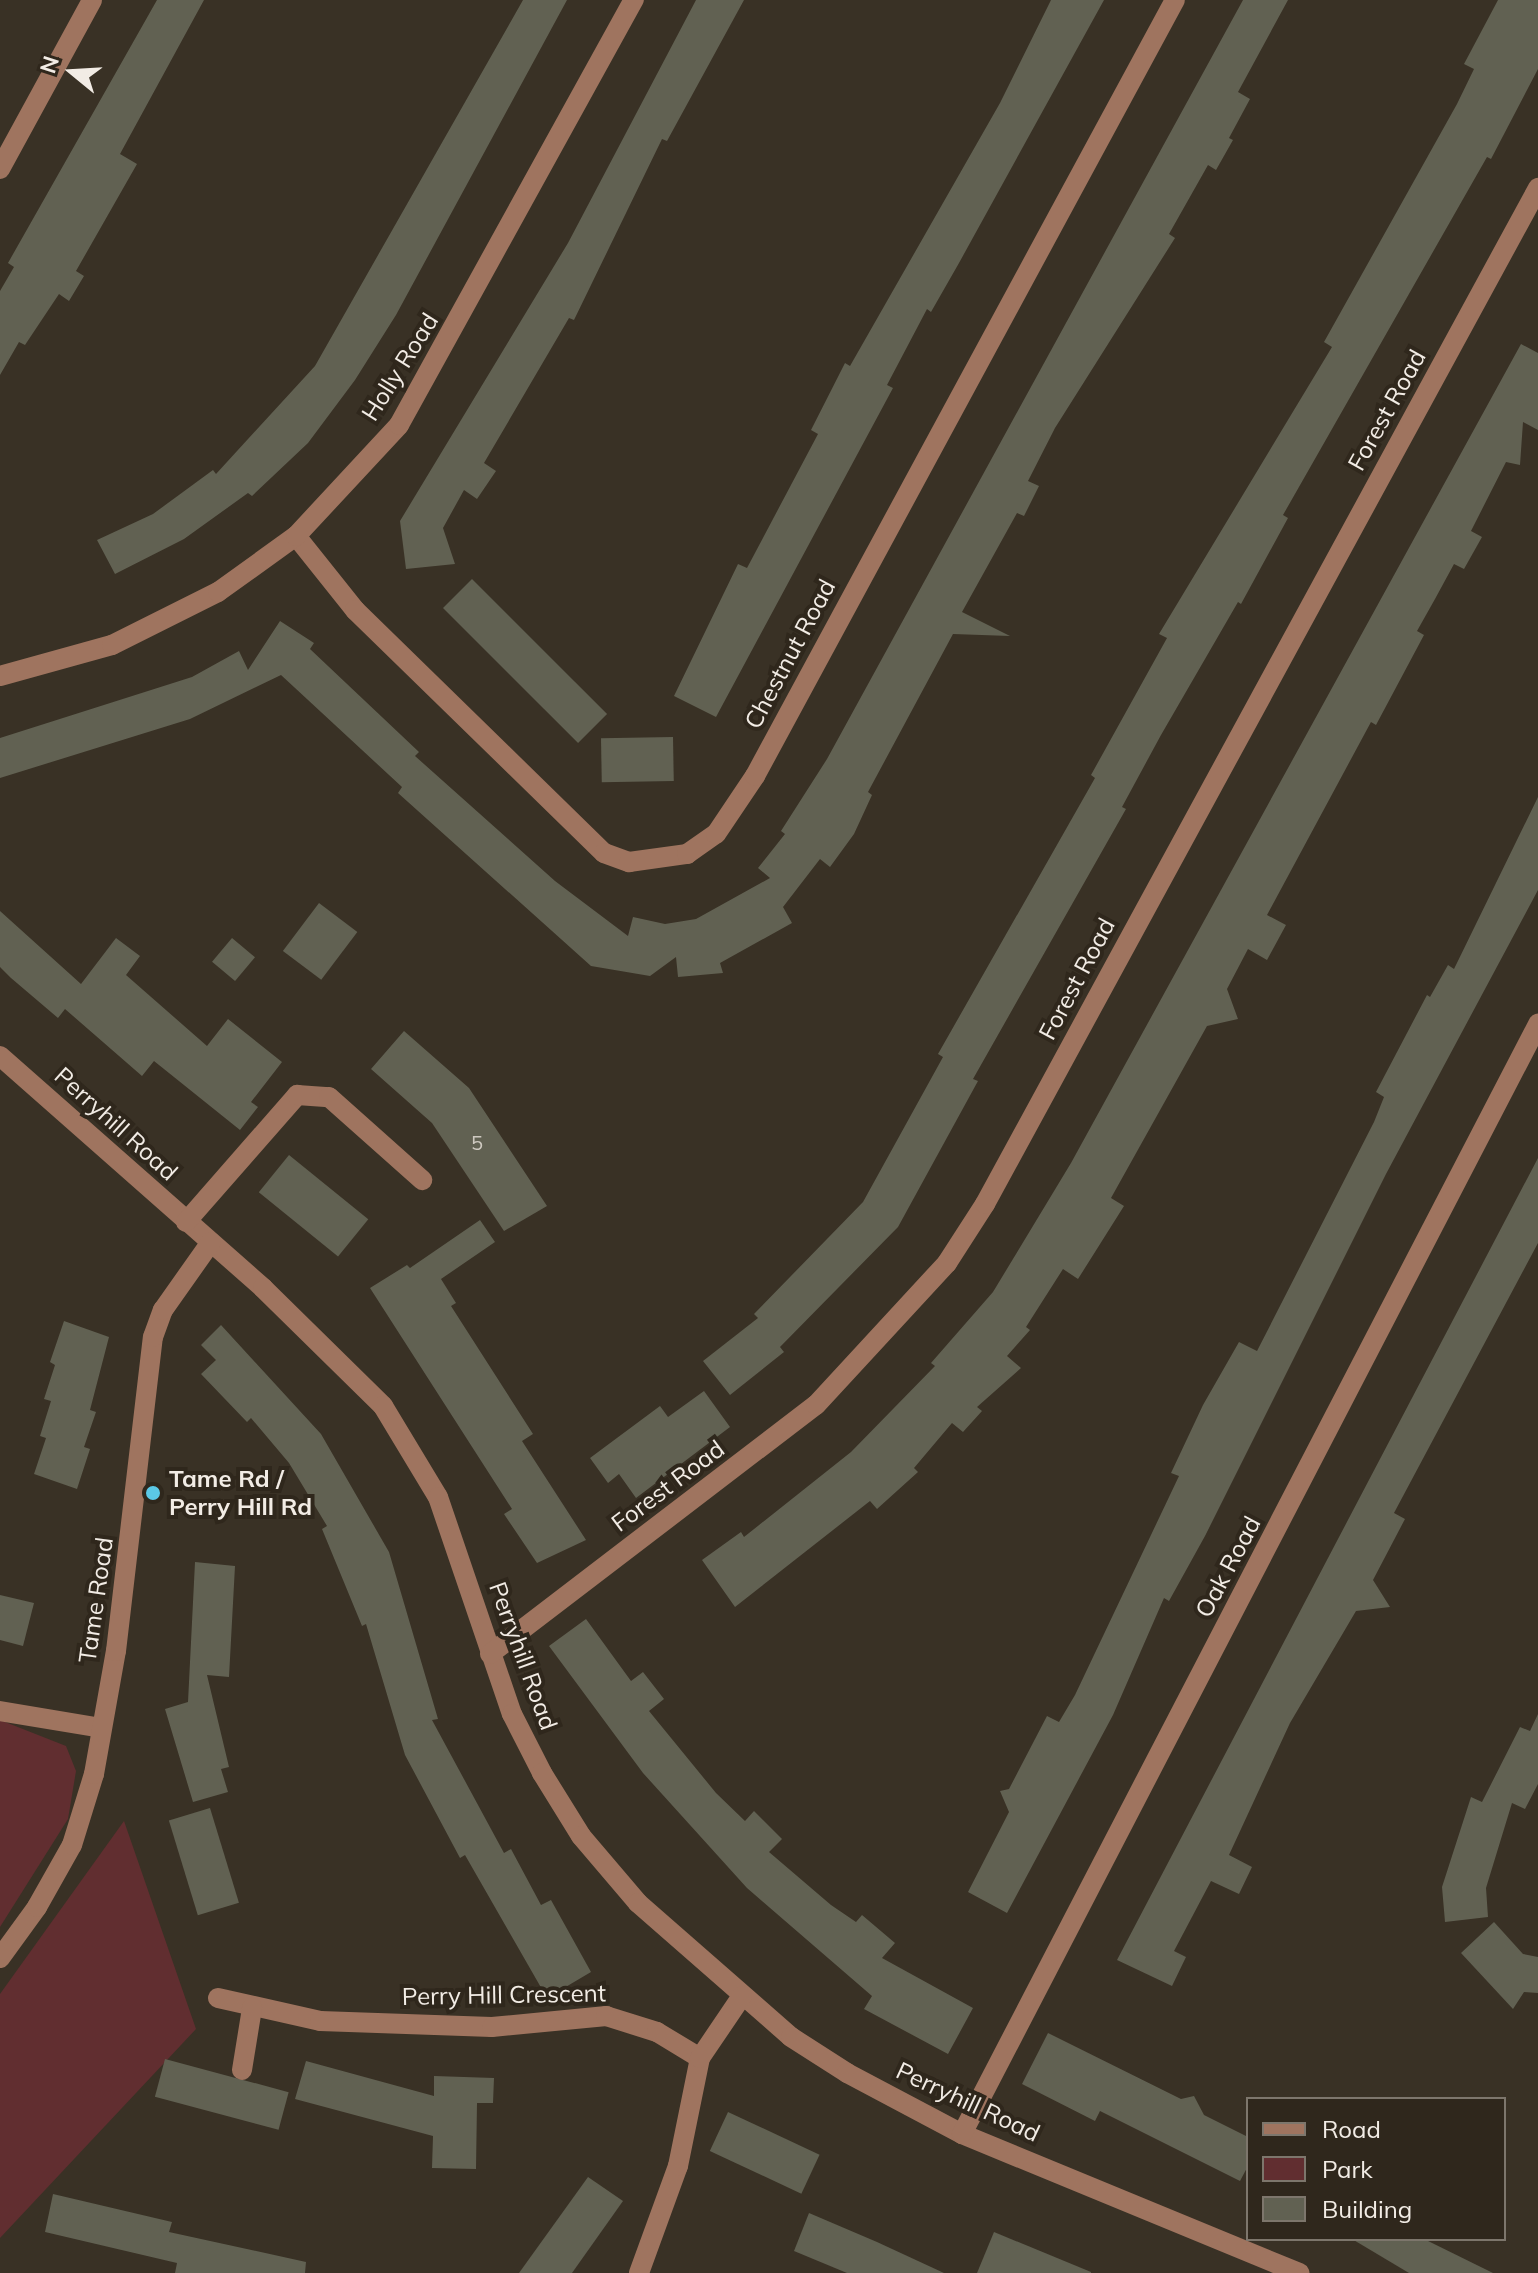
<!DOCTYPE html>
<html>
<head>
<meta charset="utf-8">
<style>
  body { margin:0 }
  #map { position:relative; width:1538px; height:2273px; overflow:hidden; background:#393125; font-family:Mulish,sans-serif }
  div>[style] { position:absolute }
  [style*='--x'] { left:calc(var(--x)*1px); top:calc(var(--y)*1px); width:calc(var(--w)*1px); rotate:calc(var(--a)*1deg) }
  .green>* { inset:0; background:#612e30 }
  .building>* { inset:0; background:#616152; transform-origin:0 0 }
  .minor>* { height:20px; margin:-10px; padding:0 10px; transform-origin:10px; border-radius:10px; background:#9f745f }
  .dots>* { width:22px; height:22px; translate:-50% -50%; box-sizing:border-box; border:4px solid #2f271c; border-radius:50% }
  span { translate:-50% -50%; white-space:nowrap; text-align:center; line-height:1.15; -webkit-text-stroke:8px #2f271c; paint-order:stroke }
  .number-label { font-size:20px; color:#cec9c0 }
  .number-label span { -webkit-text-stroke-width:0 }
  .street-label { font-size:24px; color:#f2ece5 }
  .poi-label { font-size:24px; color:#f2ece5; font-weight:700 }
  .left { translate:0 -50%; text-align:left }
  .legend { position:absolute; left:1246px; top:2097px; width:260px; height:144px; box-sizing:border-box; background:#2f271c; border:2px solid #7d766c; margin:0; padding:10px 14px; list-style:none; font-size:24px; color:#f2ece5 }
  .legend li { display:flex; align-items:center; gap:16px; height:40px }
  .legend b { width:40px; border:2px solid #7d766c }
  .north { position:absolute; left:32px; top:32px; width:80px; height:80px; -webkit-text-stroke:6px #2f271c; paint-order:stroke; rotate:288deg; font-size:22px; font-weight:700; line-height:32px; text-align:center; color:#f2ece5 }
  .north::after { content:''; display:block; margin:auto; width:28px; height:36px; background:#f2ece5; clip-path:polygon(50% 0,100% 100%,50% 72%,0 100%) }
</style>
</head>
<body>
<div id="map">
  <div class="green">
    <div style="clip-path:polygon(0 1720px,66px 1746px,76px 1771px,68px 1819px,0 1927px)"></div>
    <div style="clip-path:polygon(124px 1821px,196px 2029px,0 2238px,0 1994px)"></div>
  </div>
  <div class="building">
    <div style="clip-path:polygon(157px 0,204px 0,120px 154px,137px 164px,76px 271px,84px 276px,69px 301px,59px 294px,25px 345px,19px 342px,0 375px,0 291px,14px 267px,8px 263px)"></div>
    <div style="clip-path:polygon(523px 0,567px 0,396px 315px,355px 380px,308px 443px,252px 496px,248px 493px,184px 539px,115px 574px,97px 540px,153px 514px,213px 470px,216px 474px,315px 366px)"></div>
    <div style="clip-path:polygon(696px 0,744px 0,667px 141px,662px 139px,574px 320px,569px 318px,484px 463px,496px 471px,477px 499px,464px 490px,443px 528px,455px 564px,406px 569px,400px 521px,568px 243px)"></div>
    <div style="clip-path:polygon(1051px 0,1104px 0,959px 263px,931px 312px,927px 309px,887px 385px,893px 388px,716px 717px,674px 696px,738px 564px,747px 568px,818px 434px,811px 430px,845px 363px,850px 366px,1000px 103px)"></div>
    <div style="clip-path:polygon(1243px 0,1288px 0,1238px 92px,1250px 99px,1229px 138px,1233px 140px,1216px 170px,1208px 165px,1169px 234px,1175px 238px,1055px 428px,1028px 481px,1039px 486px,1024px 516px,1017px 513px,962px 612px,1010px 636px,953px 634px,868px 792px,872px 795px,854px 834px,830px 867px,820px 859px,783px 907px,792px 923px,720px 963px,723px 973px,678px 977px,676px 957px,650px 976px,591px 966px,398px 793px,402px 787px,281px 675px,190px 719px,0 778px,0 738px,192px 677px,239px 651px,248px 670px,280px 621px,314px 643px,310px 649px,419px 752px,415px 756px,555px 881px,628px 936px,633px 917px,665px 924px,696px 919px,770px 878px,758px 868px,785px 834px,781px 831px,827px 759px)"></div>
    <div style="clip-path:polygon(1498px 0,1538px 0,1538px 69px,1491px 159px,1487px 157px,1283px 515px,1288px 518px,1241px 604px,1238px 602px,1161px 735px,1122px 807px,1126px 809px,973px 1079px,978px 1081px,898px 1227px,780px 1347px,784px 1352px,730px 1395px,703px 1361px,758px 1318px,754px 1314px,863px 1202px,943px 1057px,938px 1054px,1095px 778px,1091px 775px,1167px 638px,1159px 634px,1332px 347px,1324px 342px,1457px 104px,1474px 69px,1464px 64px)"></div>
    <div style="clip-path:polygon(1521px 344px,1538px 353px,1538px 430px,1523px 422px,1520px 465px,1506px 462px,1471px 531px,1482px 537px,1464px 569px,1454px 564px,1435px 599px,1417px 631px,1424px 635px,1376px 725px,1371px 722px,1267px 915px,1286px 925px,1267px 960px,1248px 949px,1227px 989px,1238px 1019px,1207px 1026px,1111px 1198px,1124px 1206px,1078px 1279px,1063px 1269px,1026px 1327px,1030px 1330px,1007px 1356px,1021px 1368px,977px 1407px,982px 1411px,963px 1432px,952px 1423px,914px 1468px,918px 1472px,877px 1509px,870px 1501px,735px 1607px,702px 1560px,741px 1532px,744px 1537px,851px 1452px,935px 1366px,931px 1363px,993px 1292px,1071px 1163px)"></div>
    <div style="left:472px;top:579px;width:191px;height:41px;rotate:45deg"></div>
    <div style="left:673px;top:737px;width:44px;height:72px;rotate:89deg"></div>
    <div style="clip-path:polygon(1538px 797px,1538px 890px,1386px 1174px,1205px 1536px,1169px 1601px,1164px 1598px,1113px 1715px,1007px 1913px,968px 1892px,1009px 1812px,1000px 1791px,1009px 1789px,1047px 1716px,1059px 1722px,1075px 1695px,1179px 1476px,1171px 1473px,1203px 1405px,1239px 1342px,1257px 1351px,1374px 1122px,1384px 1097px,1376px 1092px,1427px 995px,1430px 997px,1448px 965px,1454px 969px)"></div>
    <div style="left:319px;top:903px;width:48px;height:60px;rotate:37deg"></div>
    <div style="clip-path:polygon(0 911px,81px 984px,116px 938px,140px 956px,126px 975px,207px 1046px,228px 1019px,282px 1062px,251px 1102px,258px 1107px,240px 1130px,154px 1061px,142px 1076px,65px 1009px,58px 1018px,11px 978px,0 967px)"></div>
    <div style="left:232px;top:938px;width:30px;height:31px;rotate:40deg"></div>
    <div style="clip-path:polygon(404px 1031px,469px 1088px,547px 1206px,504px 1231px,432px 1123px,371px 1069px)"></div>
    <div style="left:289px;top:1155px;width:102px;height:48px;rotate:39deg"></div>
    <div style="clip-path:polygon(1538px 1158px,1538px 1243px,1394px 1513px,1405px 1519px,1373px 1580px,1390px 1607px,1356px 1611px,1290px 1723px,1229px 1855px,1252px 1867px,1239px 1894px,1211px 1881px,1174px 1951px,1186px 1957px,1172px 1986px,1117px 1960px)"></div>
    <div style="clip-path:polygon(480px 1220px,495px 1242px,441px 1279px,456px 1303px,451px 1306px,533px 1434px,522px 1441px,586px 1540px,537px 1563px,504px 1514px,512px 1509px,370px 1288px,407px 1265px,410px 1268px)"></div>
    <div style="clip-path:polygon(64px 1321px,109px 1337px,90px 1410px,96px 1412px,84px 1447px,90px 1449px,77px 1489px,34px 1474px,46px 1438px,40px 1436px,51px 1401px,44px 1399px,55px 1365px,50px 1362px)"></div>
    <div style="clip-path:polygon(221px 1325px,321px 1434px,389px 1552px,438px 1719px,432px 1720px,504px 1853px,511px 1849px,541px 1905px,551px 1900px,591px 1972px,547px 1998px,465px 1855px,460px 1858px,405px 1755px,366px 1624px,362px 1626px,322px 1529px,327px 1526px,289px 1463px,251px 1418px,247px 1422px,201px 1374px,216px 1360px,201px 1345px)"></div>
    <div style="clip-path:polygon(704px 1391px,730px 1427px,636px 1498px,619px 1474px,608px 1483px,590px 1458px,660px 1406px,668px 1417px)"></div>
    <div style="clip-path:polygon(195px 1562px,235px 1566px,229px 1677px,207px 1675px,229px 1767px,221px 1769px,228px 1792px,193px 1802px,165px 1709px,188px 1702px)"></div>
    <div style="clip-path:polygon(0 1595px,34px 1603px,23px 1646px,0 1640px)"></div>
    <div style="clip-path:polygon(586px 1619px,631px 1681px,643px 1672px,664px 1699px,649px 1711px,716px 1793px,745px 1821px,754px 1811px,782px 1839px,769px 1852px,831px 1905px,856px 1922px,862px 1915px,895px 1943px,882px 1958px,973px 2008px,948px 2054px,864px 2009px,872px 1996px,747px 1888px,643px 1773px,549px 1646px)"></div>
    <div style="clip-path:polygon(1538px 1714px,1538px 1784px,1525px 1809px,1512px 1803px,1486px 1888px,1488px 1917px,1445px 1922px,1442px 1887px,1471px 1797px,1482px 1802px,1520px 1727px,1530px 1731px)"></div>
    <div style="left:210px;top:1808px;width:99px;height:43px;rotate:73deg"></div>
    <div style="clip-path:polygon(1494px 1922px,1523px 1954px,1538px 1957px,1538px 1993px,1524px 1992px,1513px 2009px,1461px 1953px)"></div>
    <div style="clip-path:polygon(1048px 2033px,1181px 2099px,1194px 2096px,1204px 2115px,1248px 2137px,1248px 2166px,1240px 2181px,1100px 2111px,1095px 2121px,1022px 2084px)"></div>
    <div style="left:165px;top:2059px;width:128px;height:39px;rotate:15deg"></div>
    <div style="clip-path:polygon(306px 2061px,434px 2096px,434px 2076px,494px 2078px,493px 2103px,477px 2103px,476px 2169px,432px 2168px,433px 2136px,295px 2099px)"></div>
    <div style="left:728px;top:2112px;width:101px;height:43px;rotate:25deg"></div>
    <div style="clip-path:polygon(588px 2177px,623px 2201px,572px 2273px,519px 2273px)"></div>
    <div style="clip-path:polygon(53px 2194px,172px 2222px,169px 2232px,306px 2262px,305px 2273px,175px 2273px,177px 2263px,45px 2232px)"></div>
    <div style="clip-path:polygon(809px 2213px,877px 2242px,944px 2273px,847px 2273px,794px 2251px)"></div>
    <div style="clip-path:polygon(994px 2232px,1091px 2272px,1091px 2273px,977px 2273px)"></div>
    <div style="clip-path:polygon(1352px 2239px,1424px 2239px,1493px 2273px,1409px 2273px)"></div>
  </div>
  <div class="minor">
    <div style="--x:0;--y:169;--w:192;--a:-61.4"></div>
    <div style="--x:296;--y:536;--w:95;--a:51.4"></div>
    <div style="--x:355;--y:610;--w:348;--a:44.3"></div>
    <div style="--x:604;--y:853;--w:27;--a:20"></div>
    <div style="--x:629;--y:862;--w:59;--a:-7.9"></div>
    <div style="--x:687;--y:854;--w:35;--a:-35"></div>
    <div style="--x:716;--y:834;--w:70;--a:-56.1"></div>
    <div style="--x:755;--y:776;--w:882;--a:-61.58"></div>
    <div style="--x:0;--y:676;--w:116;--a:-15.5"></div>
    <div style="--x:112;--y:645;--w:119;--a:-26.6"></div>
    <div style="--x:218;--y:592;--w:96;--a:-35.7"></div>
    <div style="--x:296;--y:536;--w:151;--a:-47.1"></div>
    <div style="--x:399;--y:425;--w:486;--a:-61.1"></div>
    <div style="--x:0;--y:1056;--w:351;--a:41.4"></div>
    <div style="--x:263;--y:1288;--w:168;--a:44.5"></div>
    <div style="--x:383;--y:1406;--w:106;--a:58.9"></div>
    <div style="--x:438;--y:1497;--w:229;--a:71.2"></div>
    <div style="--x:512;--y:1714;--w:66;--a:63"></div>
    <div style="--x:542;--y:1773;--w:74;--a:58.2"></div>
    <div style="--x:581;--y:1836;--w:88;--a:49.6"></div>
    <div style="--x:638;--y:1903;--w:203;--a:41.2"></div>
    <div style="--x:791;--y:2037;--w:67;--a:32.7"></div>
    <div style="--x:847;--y:2073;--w:130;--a:27.9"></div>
    <div style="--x:962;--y:2134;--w:365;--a:22.4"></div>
    <div style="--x:186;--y:1222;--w:169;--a:-48.8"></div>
    <div style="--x:297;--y:1095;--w:32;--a:4"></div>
    <div style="--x:329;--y:1097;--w:125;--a:41.7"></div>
    <div style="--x:490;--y:1654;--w:410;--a:-37.4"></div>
    <div style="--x:816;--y:1405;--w:193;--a:-47.3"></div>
    <div style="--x:947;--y:1263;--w:70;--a:-57.2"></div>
    <div style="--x:985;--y:1204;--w:1157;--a:-61.44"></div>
    <div style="--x:0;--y:1711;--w:103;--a:9.5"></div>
    <div style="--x:0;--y:1958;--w:63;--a:-54"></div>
    <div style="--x:37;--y:1907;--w:71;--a:-60.6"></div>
    <div style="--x:72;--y:1845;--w:74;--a:-72.8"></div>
    <div style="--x:94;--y:1774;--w:125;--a:-79.9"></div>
    <div style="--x:116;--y:1651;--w:316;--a:-83.3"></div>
    <div style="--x:153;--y:1337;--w:29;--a:-70"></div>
    <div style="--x:163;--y:1310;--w:83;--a:-54.8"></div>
    <div style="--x:218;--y:1998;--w:105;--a:12.7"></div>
    <div style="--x:320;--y:2021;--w:172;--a:2"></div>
    <div style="--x:492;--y:2027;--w:115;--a:-5.5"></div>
    <div style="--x:606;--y:2016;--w:53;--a:17.4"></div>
    <div style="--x:657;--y:2032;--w:50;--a:31.2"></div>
    <div style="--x:242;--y:2070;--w:63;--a:-80.8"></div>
    <div style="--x:962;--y:2134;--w:1251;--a:-62.57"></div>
    <div style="--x:639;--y:2273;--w:114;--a:-70"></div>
    <div style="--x:678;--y:2166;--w:110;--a:-78.5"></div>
    <div style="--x:700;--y:2058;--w:75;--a:-55.9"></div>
  </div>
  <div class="dots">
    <div style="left:153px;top:1493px;background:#5bc8e6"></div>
  </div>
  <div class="number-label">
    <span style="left:477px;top:1142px">5</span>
  </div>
  <div class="street-label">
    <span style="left:400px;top:367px;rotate:-58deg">Holly Road</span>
    <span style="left:1387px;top:410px;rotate:-61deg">Forest Road</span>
    <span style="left:790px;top:654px;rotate:-62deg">Chestnut Road</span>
    <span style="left:1077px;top:979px;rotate:-62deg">Forest Road</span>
    <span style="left:116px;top:1124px;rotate:42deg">Perryhill Road</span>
    <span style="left:668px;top:1486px;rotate:-37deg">Forest Road</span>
    <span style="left:1228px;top:1567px;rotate:-62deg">Oak Road</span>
    <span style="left:96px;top:1600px;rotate:-82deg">Tame Road</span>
    <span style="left:523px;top:1656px;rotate:70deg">Perryhill Road</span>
    <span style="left:504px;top:1995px;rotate:-1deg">Perry Hill Crescent</span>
    <span style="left:968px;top:2102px;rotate:25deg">Perryhill Road</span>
  </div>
  <div class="poi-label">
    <span class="left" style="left:169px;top:1493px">Tame Rd /<br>Perry Hill Rd</span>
  </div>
  <ul class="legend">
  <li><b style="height:10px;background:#9f745f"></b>Road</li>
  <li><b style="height:22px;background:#612e30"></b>Park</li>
  <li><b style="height:22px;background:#616152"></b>Building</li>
  </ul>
  <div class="north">N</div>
</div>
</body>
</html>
